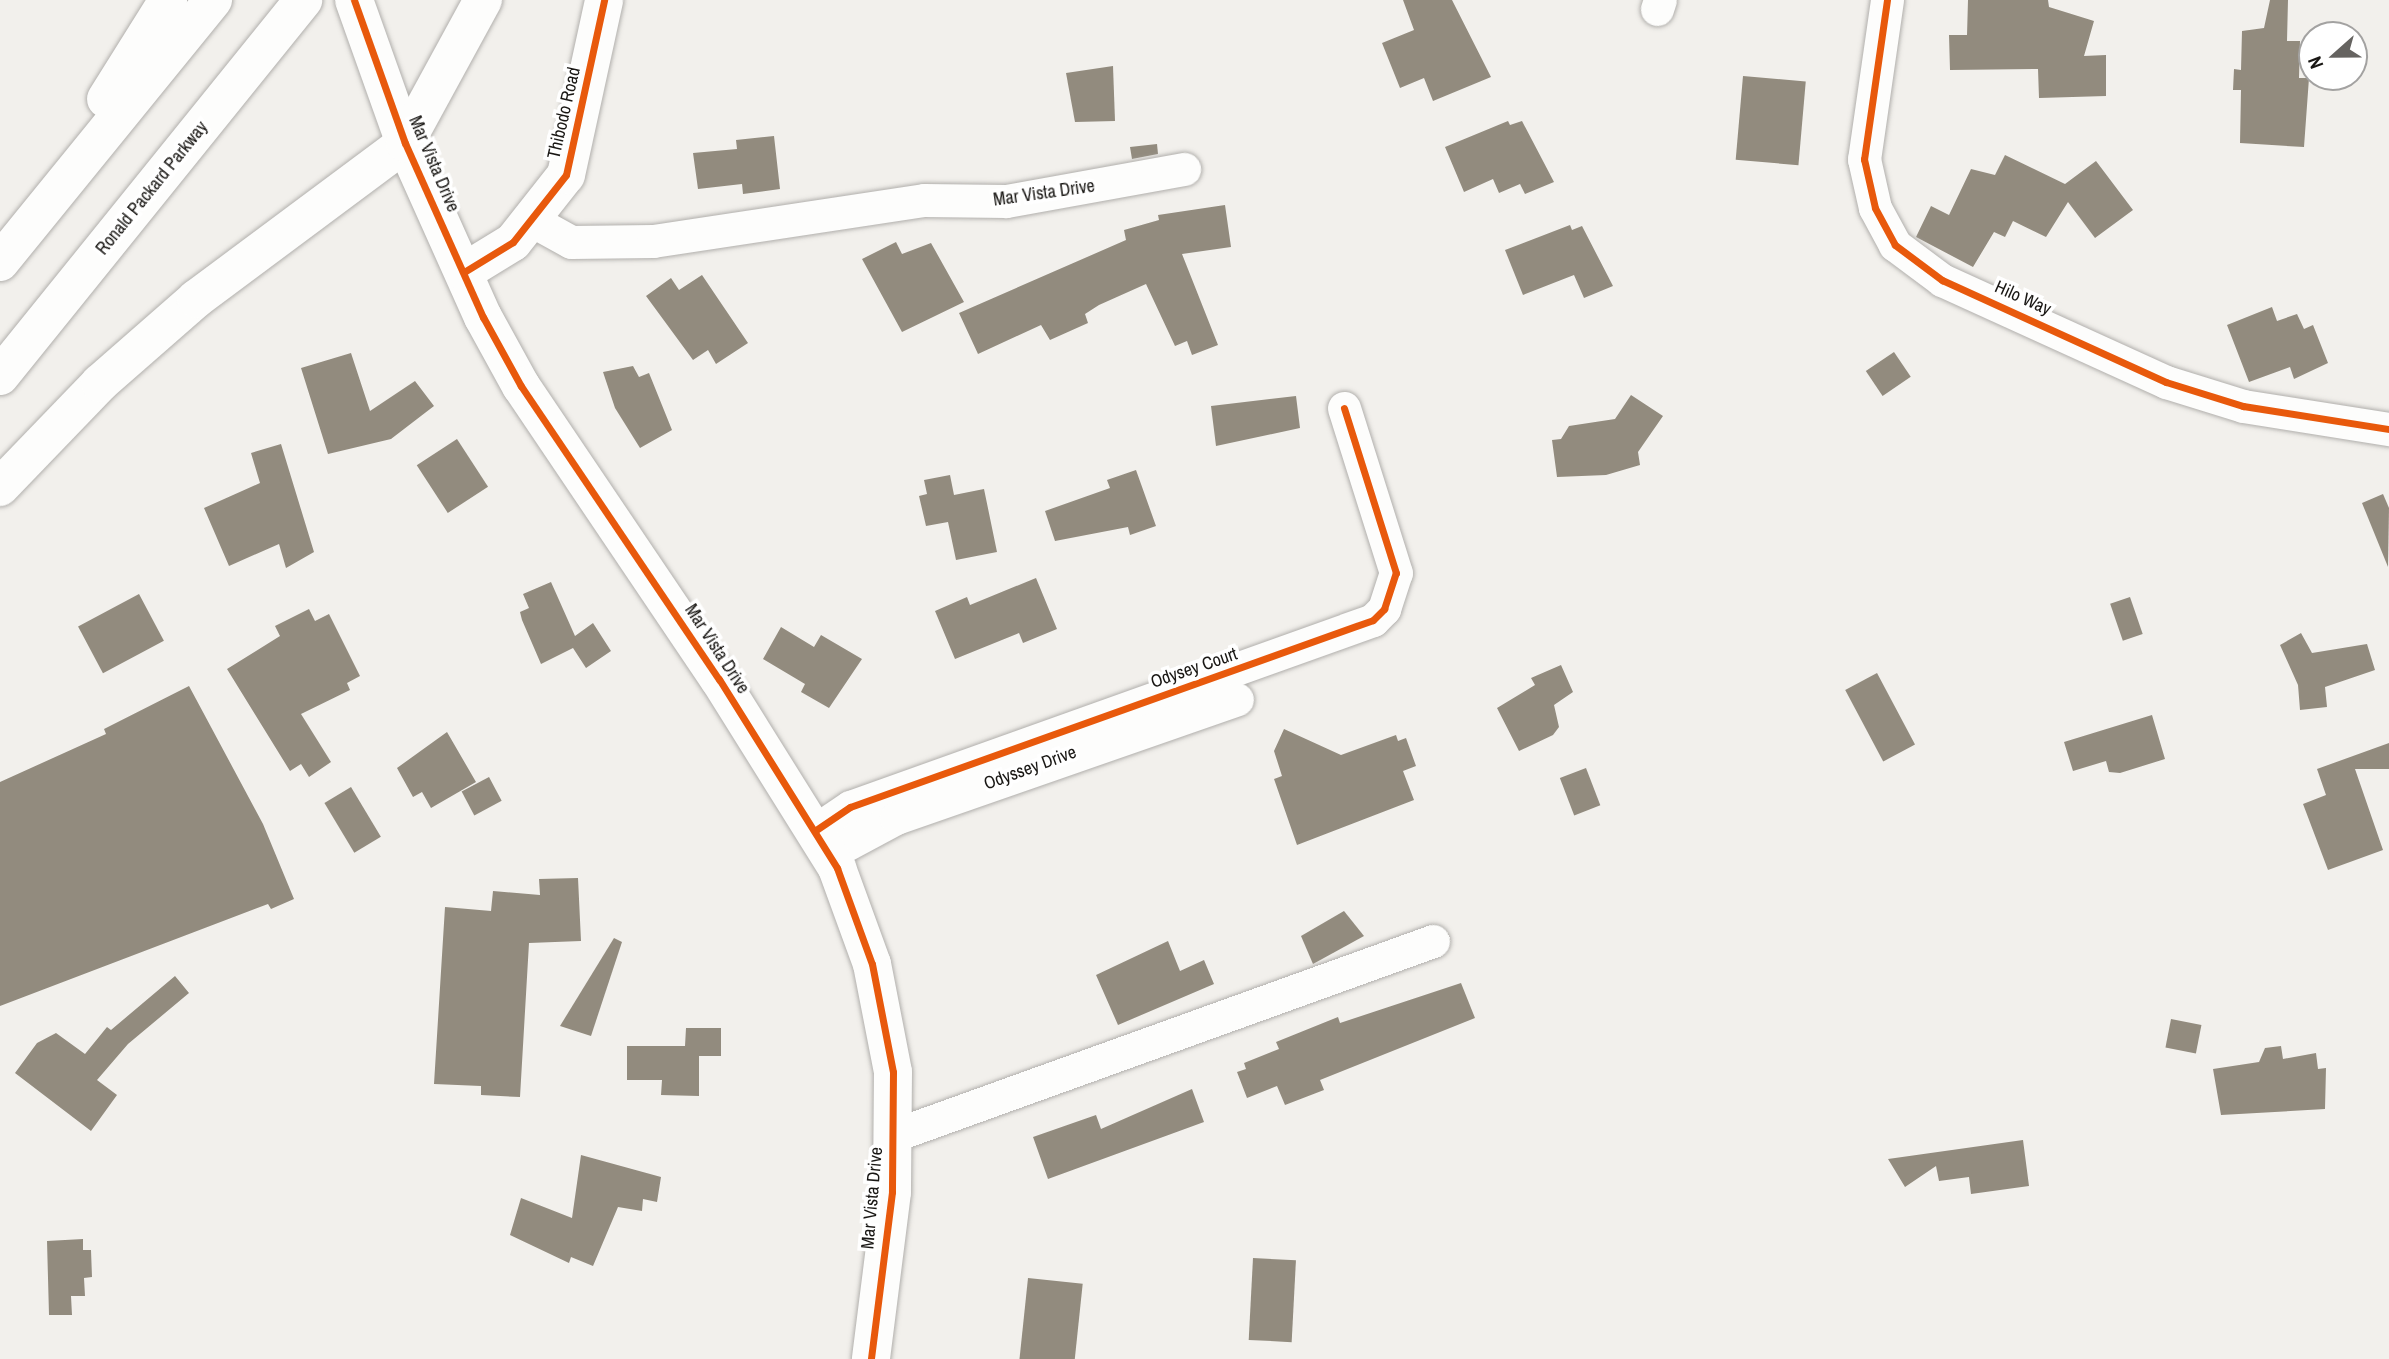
<!DOCTYPE html>
<html>
<head>
<meta charset="utf-8">
<style>
  body { margin:0 }
  #map { position:relative; width:2389px; height:1359px; overflow:hidden; background:#f2f0ec; font-family:"Archivo Narrow",sans-serif }
  div>[style] { position:absolute }
  [style*='--x'] { left:calc(var(--x)*1px); top:calc(var(--y)*1px); width:calc(var(--w)*1px); rotate:calc(var(--a)*1deg) }
  .building>* { inset:0; background:#928b7e; transform-origin:0 0 }
  .roads { filter:drop-shadow(0 0 2px #b1afac) drop-shadow(0 0 2px #b1afac) }
  .minor>* { height:33px; margin:-16.5px; padding:0 16.5px; transform-origin:16.5px; border-radius:16.5px; background:#fdfdfc }
  .tertiary>* { height:38px; margin:-19px; padding:0 19px; transform-origin:19px; border-radius:19px; background:#fdfdfc }
  .secondary>* { height:38px; margin:-19px; padding:0 19px; transform-origin:19px; border-radius:19px; background:#fdfdfc }
  .motorway>* { height:38px; margin:-19px; padding:0 19px; transform-origin:19px; border-radius:19px; background:#fdfdfc }
  .cycleway>* { height:7px; margin:-3.5px; padding:0 3.5px; transform-origin:3.5px; border-radius:3.5px; background:#e8590c }
  span { translate:-50% -50%; white-space:nowrap; text-align:center; line-height:1.15; -webkit-text-stroke:7px #fff; paint-order:stroke }
  .street-label { font-size:18px; color:#191714 }
  .north { position:absolute; left:2298px; top:21px; width:70px; height:70px; box-sizing:border-box; background:#fff; border:2px solid #a3a2a1; border-radius:50%; rotate:249deg; font-size:19px; font-weight:700; line-height:28px; text-align:center; color:#191714 }
  .north::after { content:''; display:block; margin:auto; width:24px; height:32px; background:#656360; clip-path:polygon(50% 0,100% 100%,50% 72%,0 100%) }
</style>
</head>
<body>
<div id="map">
  <div class="building">
    <div style="clip-path:polygon(1403px 0,1452px 0,1491px 77px,1433px 101px,1424px 78px,1400px 88px,1382px 43px,1414px 30px)"></div>
    <div style="clip-path:polygon(1968px 0,2048px 0,2049px 7px,2094px 21px,2084px 56px,2106px 55px,2106px 96px,2039px 98px,2038px 69px,1950px 70px,1949px 35px,1967px 35px)"></div>
    <div style="clip-path:polygon(2270px 0,2288px 0,2287px 41px,2300px 41px,2299px 78px,2309px 78px,2304px 147px,2240px 143px,2241px 90px,2233px 90px,2234px 69px,2241px 70px,2242px 31px,2264px 28px)"></div>
    <div style="clip-path:polygon(1113px 66px,1115px 121px,1075px 122px,1066px 73px)"></div>
    <div style="left:1743px;top:76px;width:63px;height:84px;rotate:5deg"></div>
    <div style="clip-path:polygon(1508px 121px,1510px 125px,1522px 121px,1554px 182px,1525px 194px,1520px 184px,1499px 193px,1493px 179px,1464px 192px,1445px 147px)"></div>
    <div style="clip-path:polygon(774px 136px,780px 189px,743px 194px,742px 184px,698px 189px,693px 153px,737px 149px,736px 140px)"></div>
    <div style="clip-path:polygon(1157px 144px,1158px 154px,1132px 159px,1130px 147px)"></div>
    <div style="clip-path:polygon(2005px 155px,2065px 184px,2096px 161px,2133px 210px,2095px 238px,2068px 202px,2046px 237px,2013px 221px,2005px 237px,1994px 232px,1973px 267px,1916px 237px,1931px 206px,1949px 215px,1971px 169px,1995px 175px)"></div>
    <div style="clip-path:polygon(1225px 205px,1231px 247px,1182px 254px,1218px 345px,1192px 355px,1187px 341px,1175px 346px,1146px 284px,1099px 305px,1085px 314px,1088px 323px,1050px 340px,1041px 325px,978px 354px,959px 313px,1126px 240px,1124px 230px,1159px 220px,1158px 215px)"></div>
    <div style="clip-path:polygon(1570px 225px,1572px 230px,1582px 226px,1613px 286px,1584px 298px,1574px 275px,1523px 295px,1505px 250px)"></div>
    <div style="clip-path:polygon(896px 242px,902px 254px,931px 243px,964px 302px,902px 332px,862px 259px)"></div>
    <div style="clip-path:polygon(702px 275px,748px 343px,716px 364px,708px 350px,693px 360px,646px 296px,671px 278px,679px 290px)"></div>
    <div style="clip-path:polygon(2272px 307px,2277px 321px,2297px 314px,2304px 329px,2313px 325px,2328px 363px,2294px 379px,2290px 367px,2249px 382px,2227px 325px)"></div>
    <div style="left:1894px;top:352px;width:30px;height:34px;rotate:56deg"></div>
    <div style="clip-path:polygon(351px 353px,370px 411px,415px 381px,434px 406px,391px 439px,328px 454px,301px 368px)"></div>
    <div style="clip-path:polygon(633px 366px,639px 377px,649px 373px,672px 430px,640px 448px,615px 408px,603px 372px)"></div>
    <div style="clip-path:polygon(1631px 395px,1663px 416px,1638px 452px,1640px 465px,1606px 475px,1557px 477px,1552px 440px,1561px 439px,1569px 426px,1615px 419px)"></div>
    <div style="clip-path:polygon(1296px 396px,1300px 428px,1216px 446px,1211px 406px)"></div>
    <div style="left:457px;top:439px;width:57px;height:48px;rotate:57deg"></div>
    <div style="clip-path:polygon(281px 444px,314px 552px,286px 568px,279px 544px,229px 566px,204px 508px,260px 483px,251px 453px)"></div>
    <div style="clip-path:polygon(1136px 470px,1156px 526px,1130px 535px,1128px 527px,1055px 541px,1045px 511px,1110px 488px,1107px 480px)"></div>
    <div style="clip-path:polygon(950px 475px,954px 495px,984px 489px,997px 552px,956px 560px,948px 522px,926px 526px,919px 496px,927px 494px,924px 480px)"></div>
    <div style="clip-path:polygon(2383px 494px,2389px 508px,2388px 567px,2362px 503px)"></div>
    <div style="clip-path:polygon(1036px 578px,1057px 629px,1023px 643px,1019px 633px,955px 659px,935px 611px,967px 597px,970px 605px)"></div>
    <div style="clip-path:polygon(551px 582px,575px 636px,593px 623px,611px 651px,586px 668px,573px 648px,541px 664px,522px 620px,520px 612px,529px 608px,523px 594px)"></div>
    <div style="left:139px;top:594px;width:53px;height:69px;rotate:62deg"></div>
    <div style="left:2130px;top:597px;width:39px;height:21px;rotate:71deg"></div>
    <div style="clip-path:polygon(309px 609px,315px 621px,329px 614px,360px 676px,347px 683px,350px 690px,301px 714px,331px 762px,309px 777px,301px 764px,290px 771px,227px 669px,280px 636px,275px 626px)"></div>
    <div style="clip-path:polygon(781px 627px,814px 647px,821px 635px,862px 659px,829px 708px,801px 692px,805px 684px,763px 659px)"></div>
    <div style="clip-path:polygon(2301px 633px,2312px 653px,2367px 644px,2375px 670px,2325px 687px,2327px 707px,2300px 710px,2298px 685px,2280px 645px)"></div>
    <div style="clip-path:polygon(1561px 665px,1573px 692px,1554px 705px,1559px 727px,1553px 735px,1519px 751px,1497px 708px,1535px 685px,1531px 678px)"></div>
    <div style="left:1877px;top:673px;width:81px;height:36px;rotate:62deg"></div>
    <div style="clip-path:polygon(189px 686px,263px 824px,294px 899px,271px 909px,268px 904px,0 1006px,0 782px,106px 734px,104px 729px)"></div>
    <div style="clip-path:polygon(2152px 715px,2165px 759px,2120px 773px,2109px 772px,2106px 761px,2073px 771px,2064px 742px)"></div>
    <div style="clip-path:polygon(1284px 729px,1341px 755px,1396px 735px,1398px 741px,1406px 738px,1416px 766px,1403px 771px,1414px 800px,1297px 845px,1274px 779px,1282px 776px,1274px 751px)"></div>
    <div style="clip-path:polygon(447px 732px,476px 782px,431px 808px,422px 792px,413px 797px,397px 768px)"></div>
    <div style="clip-path:polygon(2389px 743px,2389px 769px,2355px 769px,2383px 850px,2328px 870px,2303px 804px,2326px 795px,2317px 769px)"></div>
    <div style="left:1586px;top:768px;width:40px;height:28px;rotate:69deg"></div>
    <div style="left:489px;top:777px;width:27px;height:31px;rotate:62deg"></div>
    <div style="left:351px;top:787px;width:58px;height:31px;rotate:59deg"></div>
    <div style="clip-path:polygon(578px 878px,581px 941px,529px 943px,520px 1097px,481px 1095px,481px 1086px,434px 1084px,445px 907px,491px 911px,493px 891px,540px 895px,539px 879px)"></div>
    <div style="clip-path:polygon(1344px 911px,1364px 936px,1313px 964px,1301px 936px)"></div>
    <div style="clip-path:polygon(614px 938px,622px 942px,591px 1036px,560px 1026px)"></div>
    <div style="clip-path:polygon(1168px 941px,1180px 971px,1204px 960px,1214px 984px,1118px 1025px,1096px 975px)"></div>
    <div style="clip-path:polygon(175px 976px,189px 993px,128px 1044px,97px 1080px,117px 1095px,91px 1131px,15px 1073px,37px 1043px,56px 1033px,85px 1054px,107px 1027px,111px 1030px)"></div>
    <div style="clip-path:polygon(1461px 983px,1475px 1018px,1320px 1080px,1324px 1090px,1285px 1105px,1277px 1086px,1247px 1098px,1237px 1072px,1246px 1069px,1244px 1063px,1279px 1049px,1276px 1042px,1338px 1017px,1340px 1023px)"></div>
    <div style="left:2171px;top:1019px;width:31px;height:29px;rotate:11deg"></div>
    <div style="clip-path:polygon(686px 1028px,721px 1028px,721px 1056px,699px 1056px,699px 1096px,661px 1095px,662px 1080px,627px 1080px,627px 1046px,685px 1046px)"></div>
    <div style="clip-path:polygon(2281px 1046px,2283px 1059px,2316px 1053px,2318px 1069px,2326px 1068px,2325px 1109px,2221px 1115px,2213px 1069px,2259px 1062px,2265px 1048px)"></div>
    <div style="clip-path:polygon(1192px 1089px,1204px 1122px,1048px 1179px,1033px 1137px,1096px 1115px,1101px 1129px)"></div>
    <div style="clip-path:polygon(2023px 1140px,2029px 1186px,1971px 1194px,1969px 1177px,1939px 1181px,1936px 1166px,1905px 1187px,1888px 1159px)"></div>
    <div style="clip-path:polygon(581px 1155px,661px 1177px,657px 1202px,643px 1199px,642px 1211px,618px 1207px,593px 1266px,571px 1257px,569px 1263px,510px 1235px,521px 1198px,572px 1218px)"></div>
    <div style="clip-path:polygon(83px 1239px,83px 1250px,91px 1250px,92px 1277px,84px 1278px,85px 1296px,71px 1296px,72px 1315px,49px 1315px,47px 1241px)"></div>
    <div style="left:1253px;top:1258px;width:43px;height:82px;rotate:3deg"></div>
    <div style="left:1028px;top:1278px;width:55px;height:82px;rotate:6deg"></div>
  </div>
  <div class="roads">
    <div class="minor">
      <div style="--x:1887;--y:0;--w:161;--a:98.2"></div>
      <div style="--x:1864;--y:159;--w:50;--a:77.3"></div>
      <div style="--x:1875;--y:208;--w:42;--a:61.6"></div>
      <div style="--x:1895;--y:245;--w:59;--a:36.7"></div>
      <div style="--x:1942;--y:280;--w:246;--a:24.5"></div>
      <div style="--x:2166;--y:382;--w:81;--a:17.3"></div>
      <div style="--x:2243;--y:406;--w:148;--a:9"></div>
      <div style="--x:1657;--y:9;--w:9;--a:-72"></div>
      <div style="--x:533;--y:221;--w:43;--a:28.9"></div>
      <div style="--x:571;--y:242;--w:82;--a:-0.7"></div>
      <div style="--x:653;--y:241;--w:274;--a:-8.6"></div>
      <div style="--x:924;--y:200;--w:82;--a:0.7"></div>
      <div style="--x:1006;--y:201;--w:181;--a:-10.2"></div>
      <div style="--x:816;--y:830;--w:41;--a:-34.1"></div>
      <div style="--x:850;--y:807;--w:555;--a:-19.67"></div>
      <div style="--x:1373;--y:620;--w:16;--a:-45"></div>
      <div style="--x:1384;--y:609;--w:38;--a:-72"></div>
      <div style="--x:1396;--y:573;--w:173;--a:-107.5"></div>
      <div style="--x:829;--y:854;--w:76;--a:-28.2"></div>
      <div style="--x:896;--y:818;--w:361;--a:-19.2"></div>
      <div style="--x:892;--y:1136;--w:575;--a:-19.82"></div>
    </div>
    <div class="tertiary">
      <div style="--x:405;--y:143;--w:191;--a:65.9"></div>
      <div style="--x:483;--y:317;--w:79;--a:61.2"></div>
      <div style="--x:521;--y:386;--w:354;--a:56"></div>
      <div style="--x:719;--y:679;--w:223;--a:58"></div>
      <div style="--x:837;--y:868;--w:102;--a:70"></div>
      <div style="--x:872;--y:964;--w:110;--a:79"></div>
      <div style="--x:893;--y:1072;--w:120;--a:90.5"></div>
      <div style="--x:892;--y:1192;--w:168;--a:97.2"></div>
      <div style="--x:464;--y:272;--w:57;--a:-31.5"></div>
      <div style="--x:513;--y:242;--w:85;--a:-51.7"></div>
      <div style="--x:566;--y:175;--w:179;--a:-77.7"></div>
    </div>
    <div class="secondary">
      <div style="--x:354;--y:0;--w:152;--a:70.4"></div>
    </div>
    <div class="motorway">
      <div style="--x:106;--y:99;--w:117;--a:-57.9"></div>
      <div style="--x:0;--y:262;--w:338;--a:-50.9"></div>
      <div style="--x:0;--y:376;--w:483;--a:-51.1"></div>
      <div style="--x:0;--y:487;--w:144;--a:-46.1"></div>
      <div style="--x:100;--y:383;--w:128;--a:-41.2"></div>
      <div style="--x:196;--y:299;--w:261;--a:-36.7"></div>
      <div style="--x:405;--y:143;--w:163;--a:-61.4"></div>
    </div>
  </div>
  <div class="cycleway">
    <div style="--x:354;--y:0;--w:152;--a:70.4"></div>
    <div style="--x:405;--y:143;--w:191;--a:65.9"></div>
    <div style="--x:483;--y:317;--w:79;--a:61.2"></div>
    <div style="--x:521;--y:386;--w:354;--a:56"></div>
    <div style="--x:719;--y:679;--w:223;--a:58"></div>
    <div style="--x:837;--y:868;--w:102;--a:70"></div>
    <div style="--x:872;--y:964;--w:110;--a:79"></div>
    <div style="--x:893;--y:1072;--w:120;--a:90.5"></div>
    <div style="--x:892;--y:1192;--w:168;--a:97.2"></div>
    <div style="--x:1887;--y:0;--w:161;--a:98.2"></div>
    <div style="--x:1864;--y:159;--w:50;--a:77.3"></div>
    <div style="--x:1875;--y:208;--w:42;--a:61.6"></div>
    <div style="--x:1895;--y:245;--w:59;--a:36.7"></div>
    <div style="--x:1942;--y:280;--w:246;--a:24.5"></div>
    <div style="--x:2166;--y:382;--w:81;--a:17.3"></div>
    <div style="--x:2243;--y:406;--w:148;--a:9"></div>
    <div style="--x:464;--y:272;--w:57;--a:-31.5"></div>
    <div style="--x:513;--y:242;--w:85;--a:-51.7"></div>
    <div style="--x:566;--y:175;--w:179;--a:-77.7"></div>
    <div style="--x:816;--y:830;--w:41;--a:-34.1"></div>
    <div style="--x:850;--y:807;--w:555;--a:-19.67"></div>
    <div style="--x:1373;--y:620;--w:16;--a:-45"></div>
    <div style="--x:1384;--y:609;--w:38;--a:-72"></div>
    <div style="--x:1396;--y:573;--w:173;--a:-107.5"></div>
  </div>
  <div class="street-label">
    <span style="left:564px;top:113px;rotate:-77deg">Thibodo Road</span>
    <span style="left:434px;top:164px;rotate:67deg">Mar Vista Drive</span>
    <span style="left:152px;top:188px;rotate:-51deg">Ronald Packard Parkway</span>
    <span style="left:1044px;top:193px;rotate:-8deg">Mar Vista Drive</span>
    <span style="left:2023px;top:298px;rotate:24deg">Hilo Way</span>
    <span style="left:717px;top:649px;rotate:57deg">Mar Vista Drive</span>
    <span style="left:1194px;top:668px;rotate:-19deg">Odysey Court</span>
    <span style="left:1030px;top:768px;rotate:-20deg">Odyssey Drive</span>
    <span style="left:872px;top:1198px;rotate:-85deg">Mar Vista Drive</span>
  </div>
  <div class="north">N</div>
</div>
</body>
</html>
